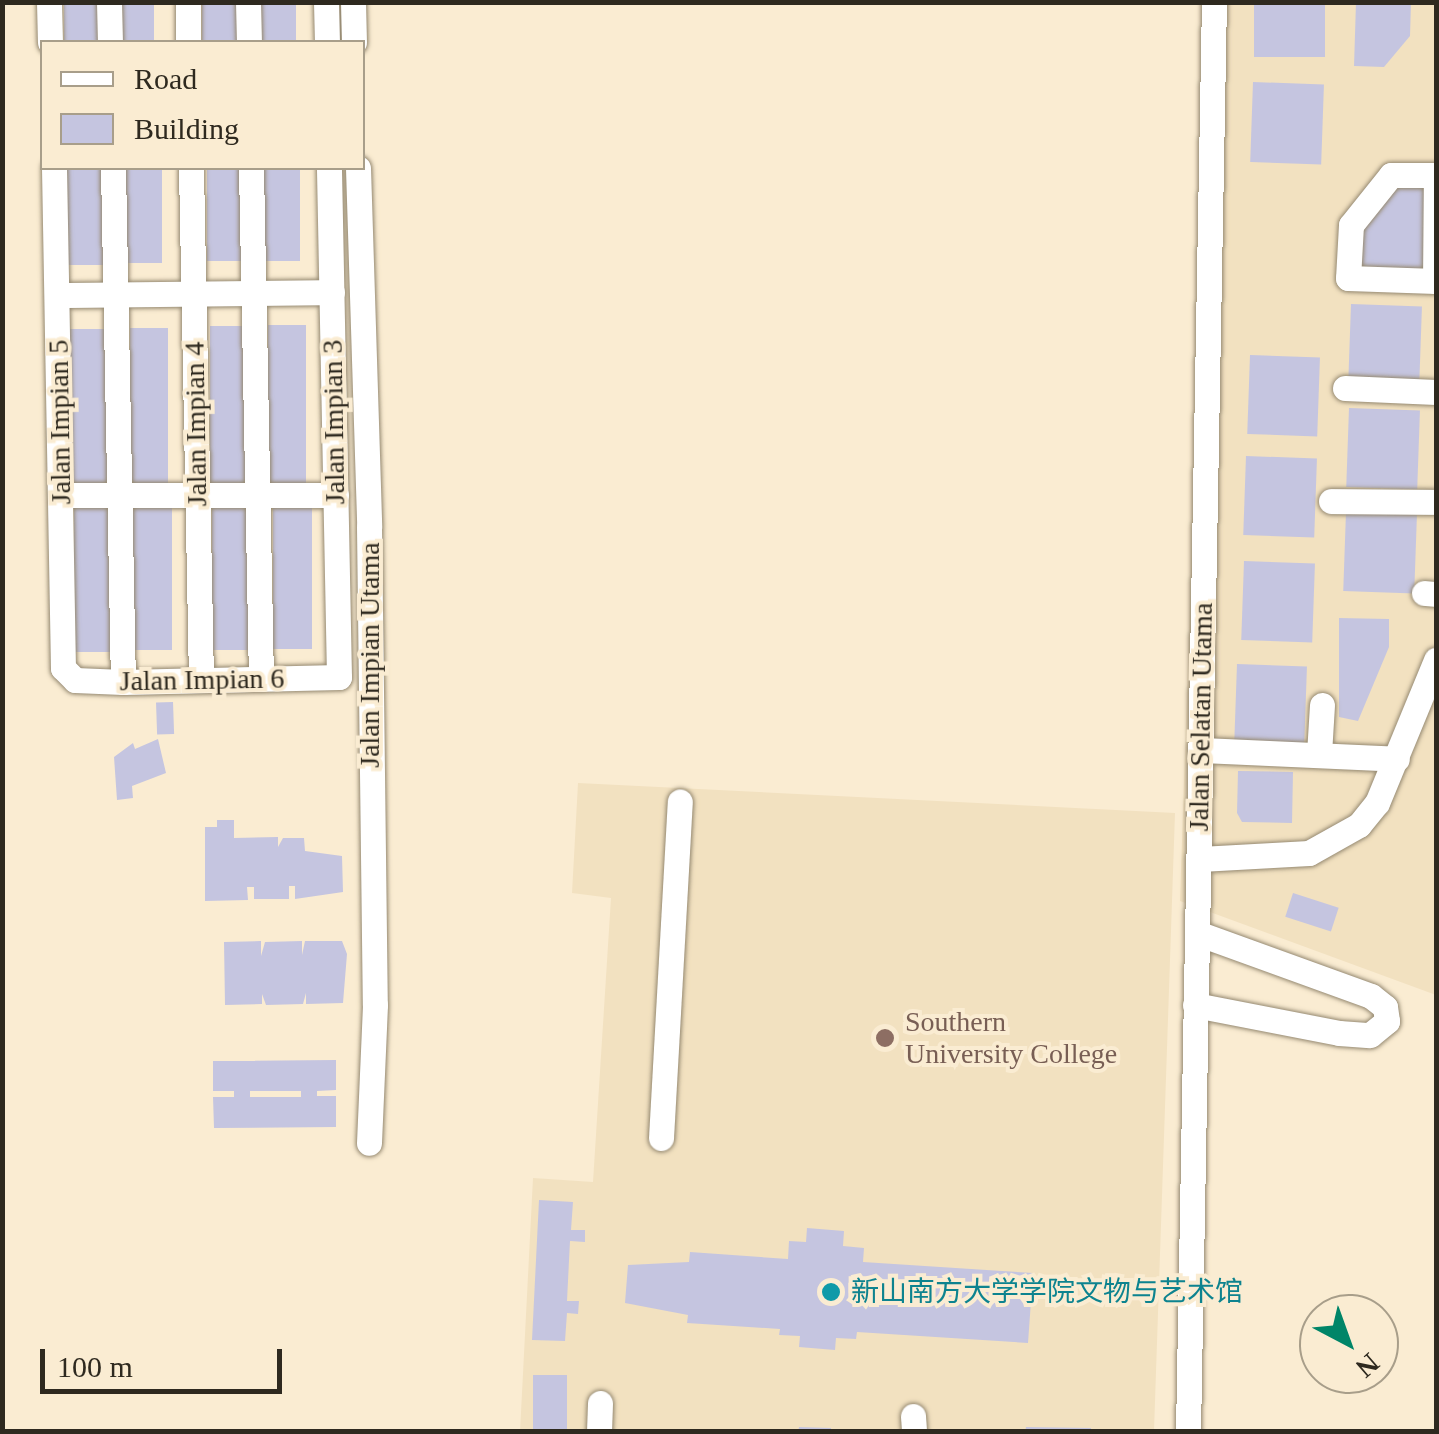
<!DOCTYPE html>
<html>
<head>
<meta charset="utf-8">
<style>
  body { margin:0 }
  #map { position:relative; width:1439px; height:1434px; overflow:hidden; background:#faecd2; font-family:"Times New Roman","Noto Sans SC",serif }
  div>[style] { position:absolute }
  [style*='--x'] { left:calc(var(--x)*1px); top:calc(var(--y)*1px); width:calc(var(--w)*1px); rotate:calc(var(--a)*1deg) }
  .built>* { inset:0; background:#f2e1c0 }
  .building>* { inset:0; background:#c5c5e0; transform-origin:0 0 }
  .roads { filter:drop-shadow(0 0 2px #958971) drop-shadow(0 0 2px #958971) }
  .minor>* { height:25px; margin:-12.5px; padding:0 12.5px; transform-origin:12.5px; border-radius:12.5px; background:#fff }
  .dots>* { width:28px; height:28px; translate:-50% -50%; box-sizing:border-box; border:5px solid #faecd2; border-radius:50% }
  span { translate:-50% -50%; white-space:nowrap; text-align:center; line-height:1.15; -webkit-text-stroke:8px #faecd2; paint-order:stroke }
  .street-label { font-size:28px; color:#2e291f }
  .education-label { font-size:28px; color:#785e54 }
  .left { translate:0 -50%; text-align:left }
  .culture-label { font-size:28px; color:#0d838f }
  .frame { position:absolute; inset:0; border:5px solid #2e291f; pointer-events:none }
  .legend { position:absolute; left:40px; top:40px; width:325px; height:130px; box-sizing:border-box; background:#faecd2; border:2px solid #a89e8a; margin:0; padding:12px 18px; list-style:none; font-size:30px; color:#2e291f }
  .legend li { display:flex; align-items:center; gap:20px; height:50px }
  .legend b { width:50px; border:2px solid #a89e8a }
  .north { position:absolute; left:1299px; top:1294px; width:100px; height:100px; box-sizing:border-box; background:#faecd2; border:2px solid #a89e8a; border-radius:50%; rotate:139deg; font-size:28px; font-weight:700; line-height:40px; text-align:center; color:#2e291f }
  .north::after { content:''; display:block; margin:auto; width:35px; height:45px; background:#008568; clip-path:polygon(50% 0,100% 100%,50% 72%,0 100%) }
  .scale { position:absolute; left:40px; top:1349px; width:242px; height:45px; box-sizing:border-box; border:5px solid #2e291f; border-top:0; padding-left:12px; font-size:30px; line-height:35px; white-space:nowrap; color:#2e291f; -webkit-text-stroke:8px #faecd2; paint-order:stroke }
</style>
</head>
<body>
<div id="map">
  <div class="built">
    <div style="clip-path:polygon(1210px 3px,1436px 3px,1436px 995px,1180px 901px)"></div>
    <div style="clip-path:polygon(578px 783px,1175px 813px,1154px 1431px,520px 1432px,533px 1178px,593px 1182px,611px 898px,572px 893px)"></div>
  </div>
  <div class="building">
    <div style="left:64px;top:2px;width:39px;height:40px"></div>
    <div style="left:115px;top:2px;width:39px;height:40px"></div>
    <div style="left:202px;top:2px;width:38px;height:40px"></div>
    <div style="left:258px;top:2px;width:38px;height:40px"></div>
    <div style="left:1254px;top:2px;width:71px;height:55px"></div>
    <div style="clip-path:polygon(1356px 2px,1411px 2px,1410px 36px,1384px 67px,1354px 66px)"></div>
    <div style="left:1253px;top:82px;width:71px;height:80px;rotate:2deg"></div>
    <div style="left:65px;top:168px;width:39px;height:97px"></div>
    <div style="left:124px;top:168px;width:38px;height:95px"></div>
    <div style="left:207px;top:168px;width:39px;height:93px"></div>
    <div style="left:262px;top:168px;width:38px;height:93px"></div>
    <div style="clip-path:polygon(1392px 182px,1430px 184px,1423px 280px,1353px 276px,1355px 227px)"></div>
    <div style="left:1351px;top:304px;width:71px;height:79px;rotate:2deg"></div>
    <div style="left:268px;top:325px;width:38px;height:161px"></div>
    <div style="left:249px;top:326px;width:161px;height:39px;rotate:90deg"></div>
    <div style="left:130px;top:328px;width:38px;height:161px"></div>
    <div style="left:109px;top:329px;width:161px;height:39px;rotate:90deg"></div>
    <div style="left:1250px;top:355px;width:70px;height:79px;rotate:2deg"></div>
    <div style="left:1349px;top:408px;width:71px;height:79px;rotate:2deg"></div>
    <div style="left:1246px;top:456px;width:71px;height:79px;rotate:2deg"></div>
    <div style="left:273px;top:502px;width:39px;height:147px"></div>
    <div style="left:250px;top:503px;width:147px;height:38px;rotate:90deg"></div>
    <div style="left:133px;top:504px;width:39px;height:146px"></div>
    <div style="left:112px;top:505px;width:147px;height:38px;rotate:90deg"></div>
    <div style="left:1346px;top:512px;width:71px;height:79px;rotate:2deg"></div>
    <div style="left:1244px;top:561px;width:71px;height:79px;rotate:2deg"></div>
    <div style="clip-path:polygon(1339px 618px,1389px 619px,1389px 647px,1358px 721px,1339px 717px)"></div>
    <div style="left:1237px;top:664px;width:70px;height:79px;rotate:2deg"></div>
    <div style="left:173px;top:702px;width:32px;height:17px;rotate:88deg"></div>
    <div style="clip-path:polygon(158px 739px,166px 773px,132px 786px,133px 798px,117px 800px,114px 757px,133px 743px,135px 749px)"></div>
    <div style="clip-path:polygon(1238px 771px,1293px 772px,1292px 823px,1242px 822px,1237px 813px)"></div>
    <div style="clip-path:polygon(217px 820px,234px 820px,234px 838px,278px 837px,278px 847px,283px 838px,304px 838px,305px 851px,342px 856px,343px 892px,295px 899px,295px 886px,289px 886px,289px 899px,254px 899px,254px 887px,247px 887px,248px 900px,205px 901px,205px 827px,217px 827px)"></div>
    <div style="left:1293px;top:893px;width:48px;height:25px;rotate:18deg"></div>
    <div style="clip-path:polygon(261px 941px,261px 956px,265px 942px,302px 941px,302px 955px,305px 941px,342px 941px,347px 954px,343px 1003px,306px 1004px,306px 993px,303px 1004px,266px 1005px,262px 994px,262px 1004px,225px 1005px,224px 942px)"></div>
    <div style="clip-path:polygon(evenodd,336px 1060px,336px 1090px,317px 1091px,317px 1096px,336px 1096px,336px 1127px,214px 1128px,213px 1097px,234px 1097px,234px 1091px,213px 1091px,213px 1061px,336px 1060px,250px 1091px,301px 1091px,301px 1097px,250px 1097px,250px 1091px)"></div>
    <div style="clip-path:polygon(539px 1200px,573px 1202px,571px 1230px,585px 1230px,585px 1242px,570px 1241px,567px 1301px,579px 1301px,578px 1314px,567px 1313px,565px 1341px,532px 1340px)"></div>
    <div style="clip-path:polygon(807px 1228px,844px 1231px,843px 1246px,864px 1248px,863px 1262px,1033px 1273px,1028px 1343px,857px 1332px,856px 1339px,836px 1338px,835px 1350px,799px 1347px,800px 1336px,779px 1335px,780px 1329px,687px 1323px,688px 1315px,625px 1303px,628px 1265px,689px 1262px,690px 1252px,788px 1259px,789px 1241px,806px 1242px)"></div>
    <div style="left:533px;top:1375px;width:34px;height:57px"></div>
    <div style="clip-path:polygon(799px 1427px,831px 1428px,831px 1432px,798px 1432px)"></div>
    <div style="clip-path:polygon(1026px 1427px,1091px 1428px,1091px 1432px,1025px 1432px)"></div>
  </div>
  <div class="roads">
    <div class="minor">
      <div style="--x:49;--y:2;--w:40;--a:88.6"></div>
      <div style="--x:109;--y:2;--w:40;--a:88.6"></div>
      <div style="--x:188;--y:2;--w:40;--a:90"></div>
      <div style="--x:248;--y:2;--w:40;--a:88.6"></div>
      <div style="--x:326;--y:2;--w:40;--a:88.6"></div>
      <div style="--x:353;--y:2;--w:40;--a:88.6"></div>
      <div style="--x:54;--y:168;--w:500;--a:88.97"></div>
      <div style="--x:63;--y:668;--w:17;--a:45"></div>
      <div style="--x:75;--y:680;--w:48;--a:2.4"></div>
      <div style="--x:123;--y:682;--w:216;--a:-1.3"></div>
      <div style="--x:339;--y:677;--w:509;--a:-91.13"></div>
      <div style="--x:113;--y:168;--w:514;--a:88.89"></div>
      <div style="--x:191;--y:168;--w:512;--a:88.88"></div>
      <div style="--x:251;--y:168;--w:511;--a:88.88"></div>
      <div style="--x:358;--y:168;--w:359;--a:88.2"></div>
      <div style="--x:369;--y:527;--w:478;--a:89.3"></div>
      <div style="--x:375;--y:1005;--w:138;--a:92.5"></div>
      <div style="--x:1436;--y:175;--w:45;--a:180"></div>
      <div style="--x:1391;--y:175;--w:64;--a:128.7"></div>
      <div style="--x:1351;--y:225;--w:53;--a:93.2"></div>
      <div style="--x:1348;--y:278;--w:88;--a:2"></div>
      <div style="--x:1435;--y:281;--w:106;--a:-89.5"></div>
      <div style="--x:57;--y:295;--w:275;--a:-0.6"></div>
      <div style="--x:1345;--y:388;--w:91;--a:2.5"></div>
      <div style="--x:62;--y:495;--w:274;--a:0"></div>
      <div style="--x:1331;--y:501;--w:105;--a:0.5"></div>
      <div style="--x:1424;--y:593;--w:12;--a:5"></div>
      <div style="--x:1202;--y:750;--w:195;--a:2.6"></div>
      <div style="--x:1319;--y:754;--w:49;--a:-86.5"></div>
      <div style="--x:1200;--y:859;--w:109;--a:-3.2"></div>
      <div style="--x:1309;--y:853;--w:57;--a:-29.2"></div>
      <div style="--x:1359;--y:825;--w:28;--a:-51"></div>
      <div style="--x:1377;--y:803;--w:155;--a:-67.6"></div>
      <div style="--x:1195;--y:1005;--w:147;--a:11"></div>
      <div style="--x:1339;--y:1033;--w:31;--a:4"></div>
      <div style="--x:1370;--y:1035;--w:22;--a:-39"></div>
      <div style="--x:1387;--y:1021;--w:14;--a:-98"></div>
      <div style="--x:1385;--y:1007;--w:18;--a:-142"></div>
      <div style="--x:1371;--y:996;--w:185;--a:-160.1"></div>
      <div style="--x:661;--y:1138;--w:337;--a:-86.8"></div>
      <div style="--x:913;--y:1416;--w:16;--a:86"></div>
      <div style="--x:599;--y:1432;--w:29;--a:-88"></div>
      <div style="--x:1188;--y:1432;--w:1430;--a:-88.96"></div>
    </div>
  </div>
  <div class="dots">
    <div style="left:885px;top:1038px;background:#8d6e63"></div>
    <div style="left:831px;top:1292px;background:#0f9aa8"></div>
  </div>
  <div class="street-label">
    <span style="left:60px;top:422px;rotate:-91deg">Jalan Impian 5</span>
    <span style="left:334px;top:422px;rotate:-91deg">Jalan Impian 3</span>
    <span style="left:196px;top:424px;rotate:-91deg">Jalan Impian 4</span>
    <span style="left:370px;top:655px;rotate:-90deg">Jalan Impian Utama</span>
    <span style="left:202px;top:680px;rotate:-1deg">Jalan Impian 6</span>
    <span style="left:1201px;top:717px;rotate:-89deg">Jalan Selatan Utama</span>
  </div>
  <div class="education-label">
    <span class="left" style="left:905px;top:1038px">Southern<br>University College</span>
  </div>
  <div class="culture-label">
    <span class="left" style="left:851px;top:1292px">新山南方大学学院文物与艺术馆</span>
  </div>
  <div class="frame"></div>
  <ul class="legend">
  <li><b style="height:12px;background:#fff"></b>Road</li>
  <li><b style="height:28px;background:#c5c5e0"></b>Building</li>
  </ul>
  <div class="north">N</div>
  <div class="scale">100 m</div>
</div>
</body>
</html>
